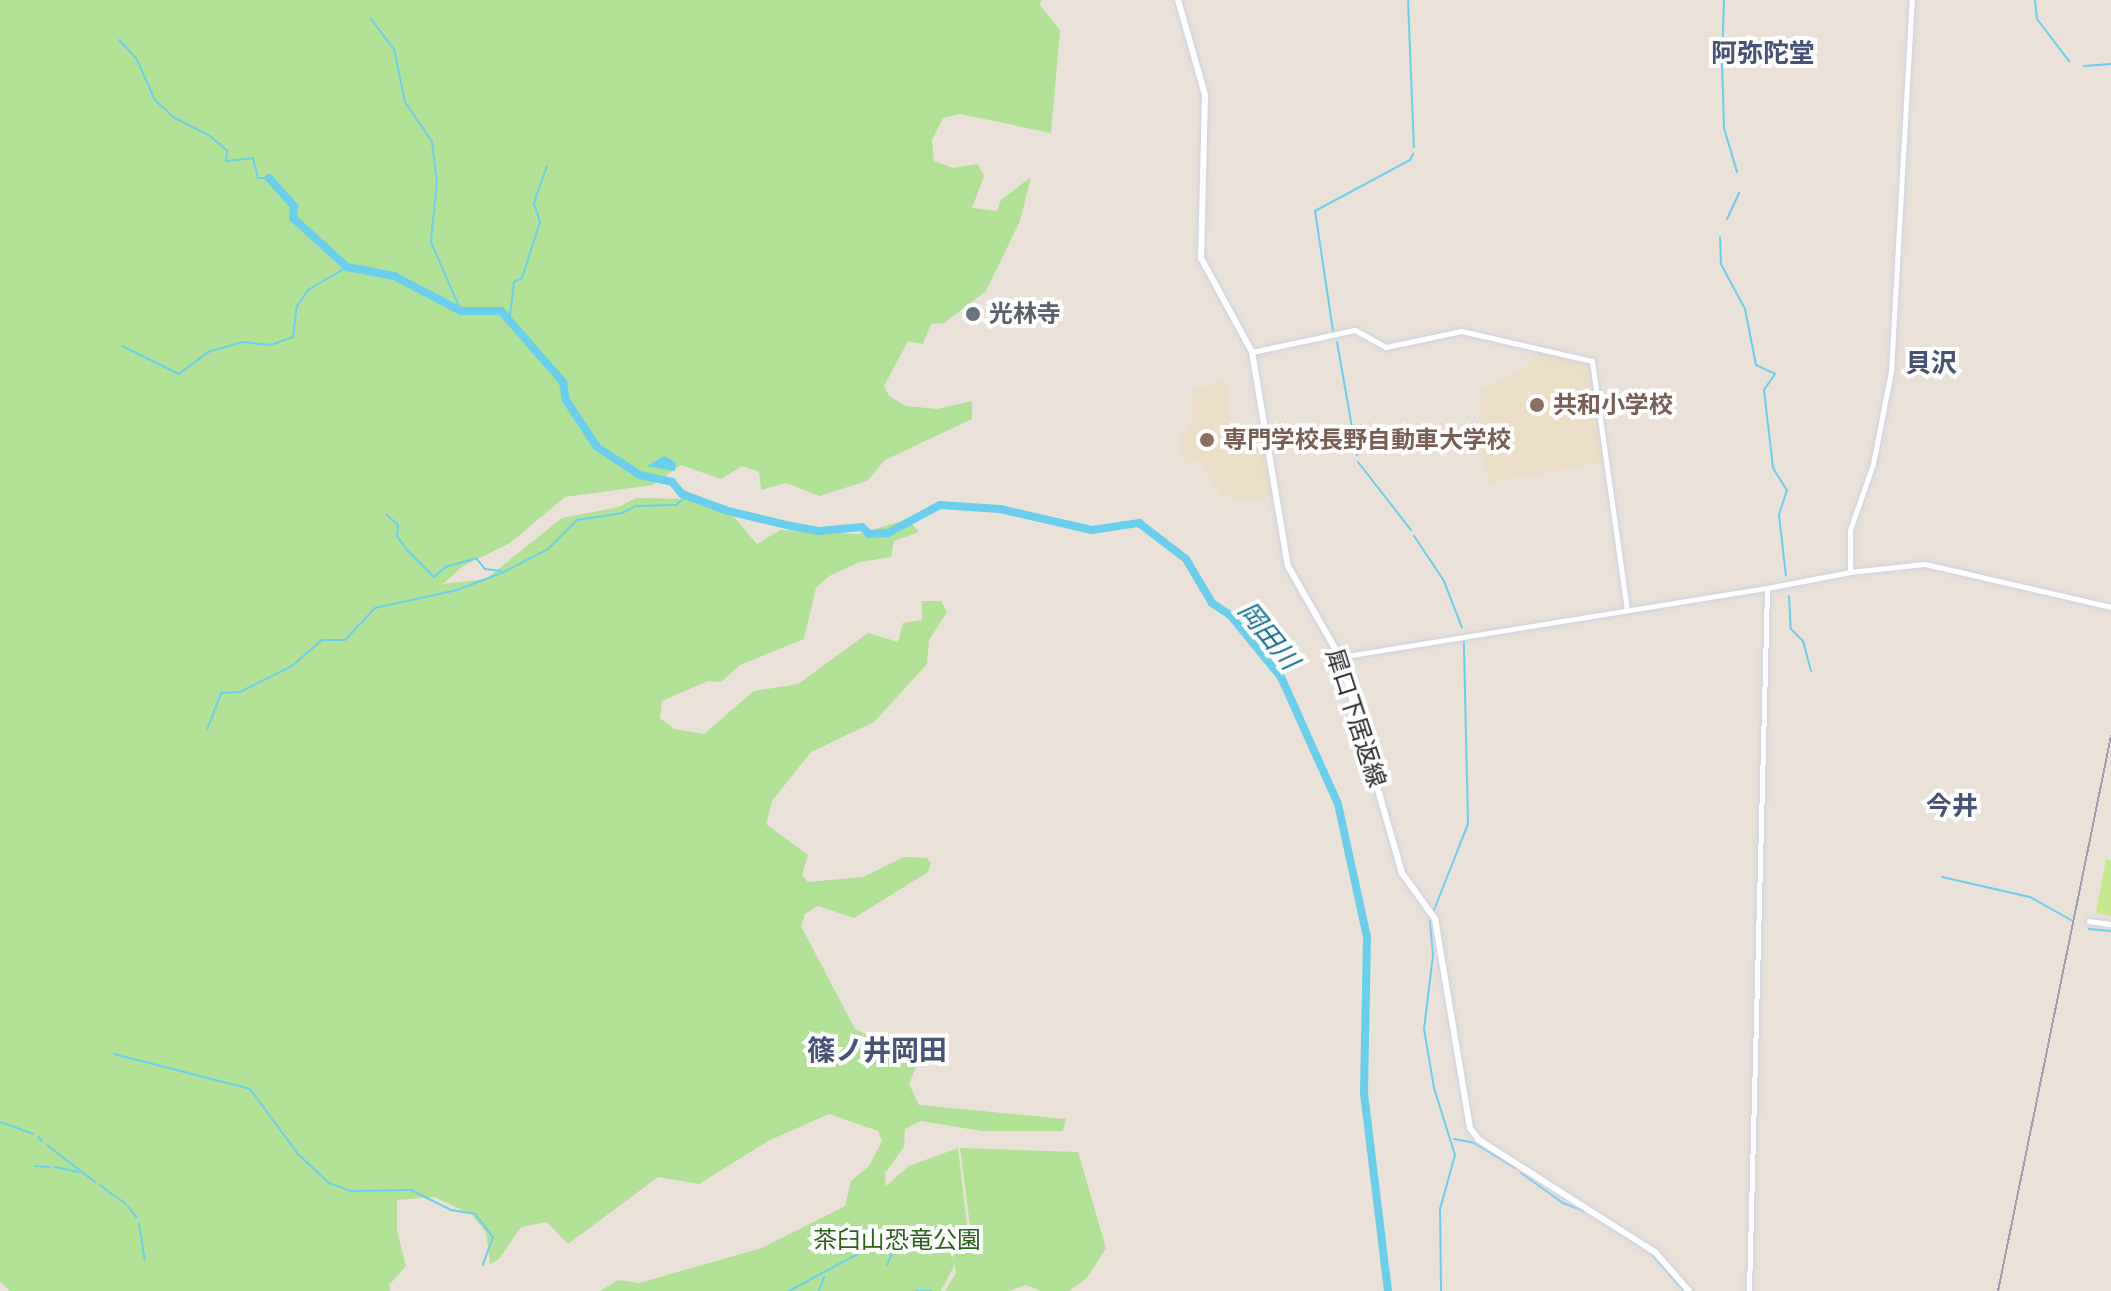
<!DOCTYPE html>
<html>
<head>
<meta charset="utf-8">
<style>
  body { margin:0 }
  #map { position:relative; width:2111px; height:1291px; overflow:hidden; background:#eae2d8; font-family:"Asap Condensed","Noto Sans JP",sans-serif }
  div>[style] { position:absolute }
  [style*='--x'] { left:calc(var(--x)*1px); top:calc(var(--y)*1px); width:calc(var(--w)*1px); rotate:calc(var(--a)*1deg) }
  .education>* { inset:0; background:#ecdfc7 }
  .green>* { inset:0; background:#b1e194 }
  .pitch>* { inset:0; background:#c6e990 }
  .water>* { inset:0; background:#6acfed }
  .stream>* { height:2px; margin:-1px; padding:0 1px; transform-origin:1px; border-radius:1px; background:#6acfed }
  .river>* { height:8px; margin:-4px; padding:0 4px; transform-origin:4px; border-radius:4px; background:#6acfed }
  .roads { filter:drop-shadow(0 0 2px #ced2e1) drop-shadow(0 0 2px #ced2e1) }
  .tertiary>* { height:5px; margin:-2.5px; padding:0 2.5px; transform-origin:2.5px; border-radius:2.5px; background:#fff }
  .secondary>* { height:6px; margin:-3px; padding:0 3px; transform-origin:3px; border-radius:3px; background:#fff }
  .rail>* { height:2px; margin:-1px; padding:0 1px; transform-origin:1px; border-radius:1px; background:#9ca0b2 }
  .dots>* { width:22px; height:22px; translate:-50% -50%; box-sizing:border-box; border:4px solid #fff; border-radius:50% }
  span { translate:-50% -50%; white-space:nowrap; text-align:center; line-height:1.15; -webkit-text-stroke:8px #fff; paint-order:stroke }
  .worship-label { font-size:24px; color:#5b616d; font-weight:700 }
  .left { translate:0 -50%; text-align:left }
  .education-label { font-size:24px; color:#785e54; font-weight:700 }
  .street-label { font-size:24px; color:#272727 }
  .park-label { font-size:24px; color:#2b6219 }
  .neighbourhood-label { font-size:26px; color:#485277; font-weight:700 }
  .water-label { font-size:26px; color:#0d6b95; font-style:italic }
  .quarter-label { font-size:28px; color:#485277; font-weight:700 }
</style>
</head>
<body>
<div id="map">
  <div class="education">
    <div style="clip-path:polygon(1538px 350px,1589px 365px,1602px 463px,1488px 483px,1479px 421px,1482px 389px,1526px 367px)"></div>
    <div style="clip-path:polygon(1225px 380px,1233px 442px,1260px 439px,1273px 496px,1244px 501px,1225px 497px,1208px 480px,1203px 461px,1183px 463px,1181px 434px,1190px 431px,1193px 390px)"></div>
  </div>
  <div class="green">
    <div style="clip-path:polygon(0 0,1042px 0,1039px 4px,1060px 30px,1051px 133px,960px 114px,943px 118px,932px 140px,934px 161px,953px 168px,978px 164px,984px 176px,972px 208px,997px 211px,1001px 200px,1031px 177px,1020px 221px,986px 291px,944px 323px,931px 324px,923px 344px,908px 341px,884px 386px,889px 396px,906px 406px,937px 409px,972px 401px,972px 419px,885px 460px,867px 481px,819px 496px,786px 483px,761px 490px,759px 472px,742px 466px,721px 479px,681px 465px,653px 485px,565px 497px,510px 543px,463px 566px,443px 584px,486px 579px,562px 518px,619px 507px,636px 498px,693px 499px,735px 518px,757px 544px,780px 530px,859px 534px,908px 519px,919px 532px,894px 541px,891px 557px,860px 562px,829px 576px,816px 588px,804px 639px,740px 665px,721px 682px,708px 681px,662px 701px,660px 718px,674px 729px,704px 734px,754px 691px,798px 684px,868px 633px,898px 642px,903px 623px,922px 620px,922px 601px,941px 601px,947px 612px,929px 640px,927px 664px,874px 722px,811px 752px,772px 801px,766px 824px,808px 855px,802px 875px,808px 882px,863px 877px,904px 857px,927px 858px,931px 863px,928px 872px,854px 918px,818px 906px,805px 914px,801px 926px,855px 1029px,889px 1046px,917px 1040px,924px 1048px,909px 1084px,919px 1105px,1066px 1119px,1063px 1131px,982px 1131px,921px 1121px,905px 1129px,904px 1147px,885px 1173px,886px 1186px,909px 1166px,958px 1148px,967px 1225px,945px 1229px,955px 1264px,941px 1291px,600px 1291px,618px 1280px,639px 1283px,762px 1248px,845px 1206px,851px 1181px,869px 1166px,882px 1141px,878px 1131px,829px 1114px,768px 1141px,699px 1184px,658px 1177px,568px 1244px,547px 1222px,521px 1227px,499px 1259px,490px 1264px,486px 1232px,471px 1214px,434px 1197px,397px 1200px,397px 1231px,406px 1266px,389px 1285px,390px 1291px,10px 1291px,0 1282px)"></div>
    <div style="clip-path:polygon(960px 1148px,1078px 1152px,1106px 1248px,1087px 1278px,1069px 1291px,1041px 1291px,1026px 1285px,1009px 1291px,945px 1291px,956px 1273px,950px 1231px,970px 1226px)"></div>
  </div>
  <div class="pitch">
    <div style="clip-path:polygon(2106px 859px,2111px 860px,2111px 916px,2096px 912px)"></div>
  </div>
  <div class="water">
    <div style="clip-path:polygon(664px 456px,676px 462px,675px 471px,647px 466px)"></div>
  </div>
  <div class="stream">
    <div style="--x:1408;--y:0;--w:147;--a:87.7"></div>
    <div style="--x:2035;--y:0;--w:19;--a:84"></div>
    <div style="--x:2037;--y:19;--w:53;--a:52.7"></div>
    <div style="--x:371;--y:19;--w:38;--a:53"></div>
    <div style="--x:394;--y:49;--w:54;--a:78.3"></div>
    <div style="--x:405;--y:102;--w:48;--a:56"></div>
    <div style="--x:432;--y:142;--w:38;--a:83"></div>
    <div style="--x:437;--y:180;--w:62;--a:95.5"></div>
    <div style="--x:431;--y:242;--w:75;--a:66.5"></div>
    <div style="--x:119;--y:40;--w:25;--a:47"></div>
    <div style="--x:136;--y:58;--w:46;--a:65.7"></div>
    <div style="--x:155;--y:100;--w:25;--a:43"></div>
    <div style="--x:173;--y:117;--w:42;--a:27.2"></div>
    <div style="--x:210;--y:136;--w:23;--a:41"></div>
    <div style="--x:227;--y:151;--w:10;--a:96"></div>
    <div style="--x:226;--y:161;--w:27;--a:-6"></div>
    <div style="--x:253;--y:158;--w:21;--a:76"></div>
    <div style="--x:258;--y:178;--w:11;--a:0"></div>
    <div style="--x:1722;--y:58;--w:58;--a:-88"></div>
    <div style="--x:1722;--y:61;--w:67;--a:88.3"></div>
    <div style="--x:1724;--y:128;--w:46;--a:73.5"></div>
    <div style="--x:2084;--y:66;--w:27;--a:-4"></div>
    <div style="--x:1727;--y:219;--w:29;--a:-65"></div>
    <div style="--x:1720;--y:237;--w:27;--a:88"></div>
    <div style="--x:1721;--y:264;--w:51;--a:61.9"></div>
    <div style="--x:1745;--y:309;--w:57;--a:78.9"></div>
    <div style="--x:1756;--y:365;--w:21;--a:25"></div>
    <div style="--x:1775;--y:374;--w:19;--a:125"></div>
    <div style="--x:1764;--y:390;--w:79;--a:83.4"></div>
    <div style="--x:1773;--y:468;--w:26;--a:58"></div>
    <div style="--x:1787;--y:490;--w:26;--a:108"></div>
    <div style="--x:1779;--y:515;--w:61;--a:83.5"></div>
    <div style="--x:509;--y:323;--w:41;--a:-83"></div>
    <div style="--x:514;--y:282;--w:9;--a:-27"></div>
    <div style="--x:522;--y:278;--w:59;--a:-72.2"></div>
    <div style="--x:540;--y:222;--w:20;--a:-108"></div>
    <div style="--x:534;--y:203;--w:39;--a:-71"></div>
    <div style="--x:1333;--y:331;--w:121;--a:-98.5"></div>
    <div style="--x:1315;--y:211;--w:108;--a:-28.2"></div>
    <div style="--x:1410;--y:160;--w:7;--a:-63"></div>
    <div style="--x:1337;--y:342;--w:115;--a:80"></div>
    <div style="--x:122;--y:346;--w:64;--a:26.2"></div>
    <div style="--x:179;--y:374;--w:36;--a:-37"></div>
    <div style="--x:208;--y:352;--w:36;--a:-16"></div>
    <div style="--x:243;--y:342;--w:28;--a:6"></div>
    <div style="--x:271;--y:345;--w:23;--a:-20"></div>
    <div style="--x:293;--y:337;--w:31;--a:-83"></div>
    <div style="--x:297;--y:306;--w:19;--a:-55"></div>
    <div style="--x:308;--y:290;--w:45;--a:-30.5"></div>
    <div style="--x:1358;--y:462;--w:86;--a:52.1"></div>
    <div style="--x:386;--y:514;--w:16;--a:43"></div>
    <div style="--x:398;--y:525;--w:11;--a:95"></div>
    <div style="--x:397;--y:536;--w:16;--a:55"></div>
    <div style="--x:406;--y:549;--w:40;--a:45"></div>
    <div style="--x:434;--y:577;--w:15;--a:-42"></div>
    <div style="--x:445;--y:567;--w:32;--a:-16"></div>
    <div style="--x:476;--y:558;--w:14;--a:51"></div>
    <div style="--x:485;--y:569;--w:16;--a:7"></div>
    <div style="--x:1414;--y:536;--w:54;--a:56.3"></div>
    <div style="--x:1444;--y:581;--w:50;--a:69"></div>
    <div style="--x:1789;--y:596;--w:33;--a:87"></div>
    <div style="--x:1791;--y:629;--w:17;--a:45"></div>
    <div style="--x:1803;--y:641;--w:31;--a:75"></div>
    <div style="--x:207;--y:730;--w:40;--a:-69"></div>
    <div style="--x:221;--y:693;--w:19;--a:-3"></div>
    <div style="--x:240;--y:692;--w:58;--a:-26.6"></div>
    <div style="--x:292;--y:666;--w:40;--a:-41"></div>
    <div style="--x:322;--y:640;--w:23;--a:0"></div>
    <div style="--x:345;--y:640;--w:44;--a:-46.8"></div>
    <div style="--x:375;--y:608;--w:84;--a:-12.4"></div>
    <div style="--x:457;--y:590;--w:50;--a:-21"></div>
    <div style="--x:504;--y:572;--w:50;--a:-27.6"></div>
    <div style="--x:548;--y:549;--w:41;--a:-45"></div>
    <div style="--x:577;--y:520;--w:46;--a:-8.8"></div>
    <div style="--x:622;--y:513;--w:16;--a:-27"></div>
    <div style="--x:636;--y:506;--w:40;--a:-1.4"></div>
    <div style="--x:676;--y:505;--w:16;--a:-40"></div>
    <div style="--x:1942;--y:877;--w:90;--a:12.8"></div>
    <div style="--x:2030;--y:897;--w:47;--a:29.3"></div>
    <div style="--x:1434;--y:910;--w:92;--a:-68.4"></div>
    <div style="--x:1468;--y:824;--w:183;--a:-91.3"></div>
    <div style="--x:1430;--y:921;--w:34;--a:85"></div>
    <div style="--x:1433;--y:955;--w:75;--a:96.9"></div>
    <div style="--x:1424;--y:1029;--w:60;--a:80.4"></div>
    <div style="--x:1434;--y:1088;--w:70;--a:72.6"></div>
    <div style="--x:1455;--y:1155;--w:56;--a:105.5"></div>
    <div style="--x:1440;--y:1209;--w:82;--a:89.3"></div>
    <div style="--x:2089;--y:929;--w:22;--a:5"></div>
    <div style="--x:114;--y:1054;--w:140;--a:14.4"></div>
    <div style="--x:250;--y:1089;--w:81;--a:53.6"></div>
    <div style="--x:298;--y:1154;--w:42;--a:43.1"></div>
    <div style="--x:329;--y:1183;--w:23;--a:20"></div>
    <div style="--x:351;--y:1191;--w:60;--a:-1"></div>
    <div style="--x:411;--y:1190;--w:45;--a:26.6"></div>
    <div style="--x:451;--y:1210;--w:24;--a:9"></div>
    <div style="--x:475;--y:1214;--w:29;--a:52"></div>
    <div style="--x:493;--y:1237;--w:30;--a:110"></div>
    <div style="--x:0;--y:1122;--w:35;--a:20"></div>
    <div style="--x:38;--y:1137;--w:6;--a:45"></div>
    <div style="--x:1454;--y:1139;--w:20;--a:11"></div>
    <div style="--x:1474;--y:1143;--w:48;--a:31.4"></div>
    <div style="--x:47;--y:1145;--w:61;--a:37.6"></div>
    <div style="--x:35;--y:1166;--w:15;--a:4"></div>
    <div style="--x:55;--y:1167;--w:24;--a:12"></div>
    <div style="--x:1521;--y:1173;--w:52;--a:35.5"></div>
    <div style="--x:1563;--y:1203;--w:22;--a:21"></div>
    <div style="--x:100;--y:1185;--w:9;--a:36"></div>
    <div style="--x:109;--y:1192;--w:21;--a:35"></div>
    <div style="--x:128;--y:1206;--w:14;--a:54"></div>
    <div style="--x:1600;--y:1220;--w:49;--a:33.4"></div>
    <div style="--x:139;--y:1224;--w:36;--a:81"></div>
    <div style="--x:1653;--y:1255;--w:48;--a:49.3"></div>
    <div style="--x:887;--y:1265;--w:13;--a:-67"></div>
    <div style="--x:892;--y:1253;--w:17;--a:-17"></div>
    <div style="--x:908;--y:1248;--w:9;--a:-63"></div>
    <div style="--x:789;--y:1291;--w:91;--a:-28.3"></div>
    <div style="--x:869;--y:1248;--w:78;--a:-10.3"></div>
    <div style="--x:819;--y:1291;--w:15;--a:-70"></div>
    <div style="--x:916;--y:1291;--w:15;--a:0"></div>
  </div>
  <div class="river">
    <div style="--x:269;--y:178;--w:38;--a:48"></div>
    <div style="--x:294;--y:206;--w:12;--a:95"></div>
    <div style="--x:293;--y:218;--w:73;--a:42.2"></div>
    <div style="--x:347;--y:267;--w:48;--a:10.8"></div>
    <div style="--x:394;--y:276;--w:76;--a:27.6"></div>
    <div style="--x:461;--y:311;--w:40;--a:0"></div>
    <div style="--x:501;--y:311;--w:94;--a:48.9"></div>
    <div style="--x:563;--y:382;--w:18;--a:81"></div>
    <div style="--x:566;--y:400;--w:56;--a:56.6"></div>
    <div style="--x:597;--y:447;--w:51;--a:33.1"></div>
    <div style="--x:640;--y:475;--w:33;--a:12"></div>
    <div style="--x:672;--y:482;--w:16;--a:50"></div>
    <div style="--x:682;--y:494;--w:49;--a:20.3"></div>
    <div style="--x:728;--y:511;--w:65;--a:13.4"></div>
    <div style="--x:791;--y:526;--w:28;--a:10"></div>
    <div style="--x:819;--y:531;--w:43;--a:-5.3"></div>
    <div style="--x:862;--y:527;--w:10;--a:45"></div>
    <div style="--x:869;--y:534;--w:19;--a:-3"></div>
    <div style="--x:888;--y:533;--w:59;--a:-28.3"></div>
    <div style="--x:940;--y:505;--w:60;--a:3.8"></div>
    <div style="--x:1000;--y:509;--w:94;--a:12.9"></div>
    <div style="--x:1092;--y:530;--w:48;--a:-8.5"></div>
    <div style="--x:1139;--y:523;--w:59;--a:37.5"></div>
    <div style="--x:1186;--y:559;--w:51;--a:59.4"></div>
    <div style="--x:1212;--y:603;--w:22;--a:34"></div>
    <div style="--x:1230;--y:615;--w:80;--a:50.6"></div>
    <div style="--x:1281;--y:677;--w:139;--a:65.8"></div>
    <div style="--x:1338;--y:804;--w:136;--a:77.7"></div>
    <div style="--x:1367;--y:937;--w:156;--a:91.1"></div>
    <div style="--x:1364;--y:1093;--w:199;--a:83.1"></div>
  </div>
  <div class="roads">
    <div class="tertiary">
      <div style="--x:1252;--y:352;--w:105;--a:-12.1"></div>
      <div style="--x:1355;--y:330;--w:35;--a:29"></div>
      <div style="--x:1386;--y:347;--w:77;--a:-12"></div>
      <div style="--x:1461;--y:331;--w:134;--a:12.9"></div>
      <div style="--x:1592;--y:361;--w:250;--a:82"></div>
      <div style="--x:1850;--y:572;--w:75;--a:-6.1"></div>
      <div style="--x:1925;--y:564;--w:191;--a:13"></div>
      <div style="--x:1340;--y:657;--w:433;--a:-9.2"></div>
      <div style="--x:2089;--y:921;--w:22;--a:8"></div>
      <div style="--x:1749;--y:1291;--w:703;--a:-88.53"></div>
      <div style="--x:1767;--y:588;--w:85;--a:-10.9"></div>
      <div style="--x:1850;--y:572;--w:42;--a:-90"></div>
      <div style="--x:1850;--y:530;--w:70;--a:-70.8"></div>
      <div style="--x:1873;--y:464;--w:95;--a:-79"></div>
      <div style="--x:1891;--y:371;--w:372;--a:-86.8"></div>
    </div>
    <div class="secondary">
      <div style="--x:1178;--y:0;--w:99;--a:74.1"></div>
      <div style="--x:1205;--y:95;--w:163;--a:91.4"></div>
      <div style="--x:1201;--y:258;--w:107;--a:61.5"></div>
      <div style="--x:1252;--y:352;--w:217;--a:80.5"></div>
      <div style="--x:1288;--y:566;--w:105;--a:60.3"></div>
      <div style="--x:1340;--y:657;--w:225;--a:74"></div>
      <div style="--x:1402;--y:873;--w:57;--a:54.3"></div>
      <div style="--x:1435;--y:919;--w:212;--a:80.5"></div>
      <div style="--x:1470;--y:1128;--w:15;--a:53"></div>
      <div style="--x:1479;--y:1140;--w:209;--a:32.5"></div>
      <div style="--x:1655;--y:1252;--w:52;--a:48.9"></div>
    </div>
  </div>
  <div class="rail">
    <div style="--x:1998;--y:1291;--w:566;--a:-78.49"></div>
  </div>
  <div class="dots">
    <div style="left:973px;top:314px;background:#6b7280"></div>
    <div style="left:1537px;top:405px;background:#8d6e63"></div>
    <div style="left:1207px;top:440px;background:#8d6e63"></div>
  </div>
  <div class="worship-label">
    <span class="left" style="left:989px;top:314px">光林寺</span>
  </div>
  <div class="education-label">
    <span class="left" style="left:1553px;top:405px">共和小学校</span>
    <span class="left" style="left:1223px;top:440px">専門学校長野自動車大学校</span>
  </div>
  <div class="street-label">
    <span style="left:1356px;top:718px;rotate:72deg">犀口下居返線</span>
  </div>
  <div class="park-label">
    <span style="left:897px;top:1240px">茶臼山恐竜公園</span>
  </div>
  <div class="neighbourhood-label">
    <span style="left:1763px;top:54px">阿弥陀堂</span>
    <span style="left:1931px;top:364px">貝沢</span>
    <span style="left:1952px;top:807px">今井</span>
  </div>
  <div class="water-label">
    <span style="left:1268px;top:636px;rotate:51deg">岡田川</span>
  </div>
  <div class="quarter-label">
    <span style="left:877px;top:1050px">篠ノ井岡田</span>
  </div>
</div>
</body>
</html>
